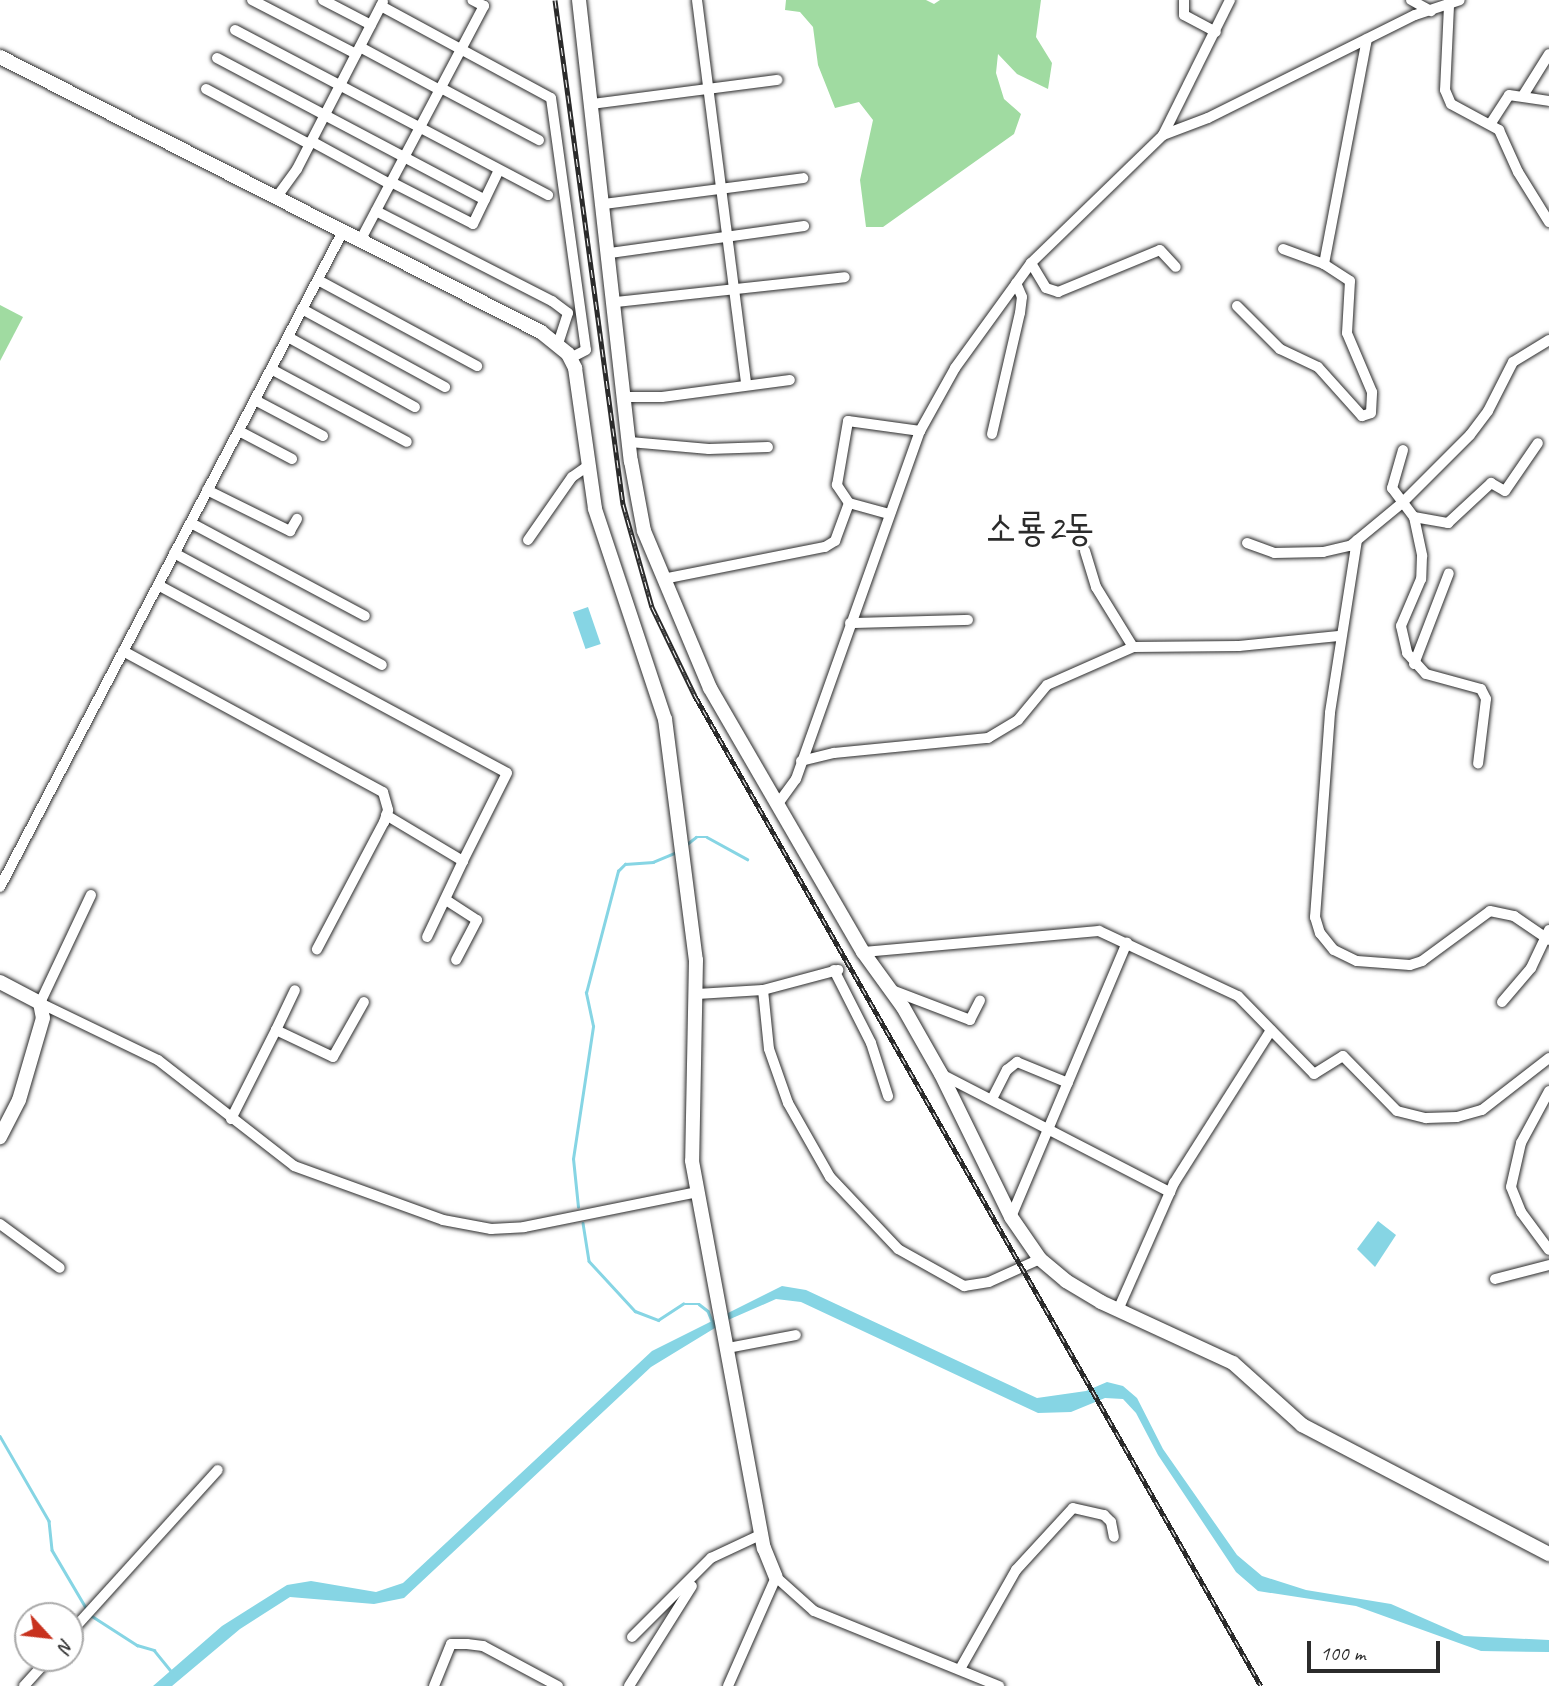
<!DOCTYPE html>
<html>
<head>
<meta charset="utf-8">
<style>
  body { margin:0 }
  #map { position:relative; width:1549px; height:1686px; overflow:hidden; background:#fff; font-family:Caveat,"Poor Story",sans-serif }
  div>[style] { position:absolute }
  [style*='--x'] { left:calc(var(--x)*1px); top:calc(var(--y)*1px); width:calc(var(--w)*1px); rotate:calc(var(--a)*1deg) }
  .green>* { inset:0; background:#a0dba1 }
  .water>* { inset:0; background:#86d5e4; transform-origin:0 0 }
  .stream>* { height:2.5px; margin:-1.25px; padding:0 1.25px; transform-origin:1.25px; border-radius:1.25px; background:#86d5e4 }
  .roads { filter:drop-shadow(0 0 2px #2b2b2b) drop-shadow(0 0 2px #2b2b2b) }
  .street>* { height:10px; margin:-5px; padding:0 5px; transform-origin:5px; border-radius:5px; background:#fff }
  .secondary>* { height:14px; margin:-7px; padding:0 7px; transform-origin:7px; border-radius:7px; background:#fff }
  .rail>* { height:5px; margin-top:-2.5px; transform-origin:0; background:repeating-linear-gradient(90deg,#fff 0 8px,#2b2b2b 0 16px); box-sizing:border-box; border-block:2px solid #2b2b2b }
  span { translate:-50% -50%; white-space:nowrap; text-align:center; line-height:1.15; -webkit-text-stroke:7px #fff; paint-order:stroke }
  .quarter-label { font-size:38px; color:#2b2b2b }
  .north { position:absolute; left:14px; top:1602px; width:70px; height:70px; box-sizing:border-box; background:#fff; border:2px solid #aaa; border-radius:50%; rotate:117deg; font-size:19px; font-weight:700; line-height:28px; text-align:center; color:#2b2b2b }
  .north::after { content:''; display:block; margin:auto; width:24px; height:32px; background:#c8321e; clip-path:polygon(50% 0,100% 100%,50% 72%,0 100%) }
  .scale { position:absolute; left:1307px; top:1641px; width:133px; height:32px; box-sizing:border-box; border:4px solid #2b2b2b; border-top:0; padding-left:9px; font-size:21px; line-height:24px; white-space:nowrap; color:#2b2b2b; -webkit-text-stroke:5px #fff; paint-order:stroke }
</style>
</head>
<body>
<div id="map">
  <div class="green">
    <div style="clip-path:polygon(786px 0,926px 0,934px 4px,940px 0,1041px 0,1036px 37px,1052px 63px,1048px 89px,1017px 74px,998px 54px,996px 73px,1004px 99px,1021px 114px,1014px 134px,883px 227px,866px 227px,860px 180px,873px 120px,859px 102px,835px 108px,818px 65px,813px 27px,800px 12px,785px 10px)"></div>
    <div style="clip-path:polygon(0 305px,23px 317px,0 361px)"></div>
  </div>
  <div class="water">
    <div style="left:588px;top:607px;width:39px;height:16px;rotate:71deg"></div>
    <div style="clip-path:polygon(1378px 1221px,1396px 1235px,1375px 1267px,1357px 1249px)"></div>
    <div style="clip-path:polygon(782px 1286px,806px 1290px,1037px 1398px,1086px 1391px,1107px 1382px,1123px 1386px,1137px 1398px,1163px 1449px,1237px 1555px,1262px 1576px,1306px 1590px,1391px 1604px,1464px 1636px,1549px 1640px,1549px 1652px,1481px 1651px,1356px 1606px,1258px 1591px,1236px 1572px,1158px 1455px,1136px 1413px,1123px 1399px,1105px 1398px,1071px 1412px,1038px 1413px,801px 1302px,776px 1299px,728px 1320px,651px 1367px,404px 1598px,374px 1604px,290px 1597px,240px 1629px,172px 1686px,153px 1686px,222px 1626px,287px 1585px,311px 1581px,376px 1592px,403px 1583px,652px 1351px)"></div>
  </div>
  <div class="stream">
    <div style="--x:687;--y:844;--w:11;--a:-38"></div>
    <div style="--x:696;--y:837;--w:11;--a:0"></div>
    <div style="--x:707;--y:837;--w:46;--a:28.8"></div>
    <div style="--x:578;--y:1207;--w:48;--a:-95.9"></div>
    <div style="--x:573;--y:1159;--w:134;--a:-81.4"></div>
    <div style="--x:593;--y:1026;--w:34;--a:-102"></div>
    <div style="--x:586;--y:993;--w:126;--a:-75.3"></div>
    <div style="--x:618;--y:871;--w:10;--a:-45"></div>
    <div style="--x:625;--y:864;--w:28;--a:-4"></div>
    <div style="--x:653;--y:862;--w:23;--a:-23"></div>
    <div style="--x:583;--y:1223;--w:38;--a:81"></div>
    <div style="--x:589;--y:1261;--w:68;--a:47.4"></div>
    <div style="--x:635;--y:1311;--w:25;--a:21"></div>
    <div style="--x:658;--y:1320;--w:30;--a:-33"></div>
    <div style="--x:683;--y:1304;--w:16;--a:0"></div>
    <div style="--x:699;--y:1304;--w:11;--a:38"></div>
    <div style="--x:708;--y:1311;--w:11;--a:68"></div>
    <div style="--x:0;--y:1436;--w:98;--a:60"></div>
    <div style="--x:49;--y:1521;--w:29;--a:84"></div>
    <div style="--x:52;--y:1550;--w:71;--a:59.5"></div>
    <div style="--x:92;--y:1616;--w:54;--a:32.8"></div>
    <div style="--x:137;--y:1645;--w:18;--a:16"></div>
    <div style="--x:154;--y:1650;--w:28;--a:51"></div>
  </div>
  <div class="roads">
    <div class="street">
      <div style="--x:252;--y:0;--w:117;--a:27.4"></div>
      <div style="--x:323;--y:0;--w:54;--a:27.5"></div>
      <div style="--x:697;--y:0;--w:387;--a:82.7"></div>
      <div style="--x:1184;--y:0;--w:15;--a:90"></div>
      <div style="--x:1184;--y:15;--w:36;--a:28"></div>
      <div style="--x:1411;--y:0;--w:23;--a:29"></div>
      <div style="--x:381;--y:6;--w:193;--a:28.4"></div>
      <div style="--x:551;--y:98;--w:254;--a:82.1"></div>
      <div style="--x:586;--y:350;--w:18;--a:153"></div>
      <div style="--x:1449;--y:6;--w:84;--a:92.7"></div>
      <div style="--x:1445;--y:90;--w:15;--a:67"></div>
      <div style="--x:1451;--y:104;--w:55;--a:28.4"></div>
      <div style="--x:1499;--y:130;--w:46;--a:65.7"></div>
      <div style="--x:1518;--y:172;--w:59;--a:58.2"></div>
      <div style="--x:235;--y:30;--w:354;--a:27.8"></div>
      <div style="--x:360;--y:47;--w:91;--a:28.3"></div>
      <div style="--x:217;--y:58;--w:303;--a:27.9"></div>
      <div style="--x:441;--y:88;--w:111;--a:28"></div>
      <div style="--x:206;--y:89;--w:117;--a:28.1"></div>
      <div style="--x:1524;--y:94;--w:47;--a:-58"></div>
      <div style="--x:592;--y:104;--w:187;--a:-7.4"></div>
      <div style="--x:1491;--y:123;--w:33;--a:-57"></div>
      <div style="--x:1509;--y:95;--w:40;--a:8.5"></div>
      <div style="--x:1163;--y:135;--w:48;--a:-20.7"></div>
      <div style="--x:1208;--y:118;--w:231;--a:-26.5"></div>
      <div style="--x:1415;--y:15;--w:47;--a:-18.4"></div>
      <div style="--x:311;--y:141;--w:90;--a:28.6"></div>
      <div style="--x:391;--y:182;--w:92;--a:27.1"></div>
      <div style="--x:473;--y:224;--w:60;--a:-64.3"></div>
      <div style="--x:276;--y:198;--w:36;--a:-54"></div>
      <div style="--x:297;--y:169;--w:188;--a:-62.8"></div>
      <div style="--x:604;--y:204;--w:201;--a:-7.4"></div>
      <div style="--x:376;--y:211;--w:198;--a:27.1"></div>
      <div style="--x:552;--y:301;--w:20;--a:37"></div>
      <div style="--x:568;--y:313;--w:32;--a:108"></div>
      <div style="--x:360;--y:241;--w:266;--a:-62.2"></div>
      <div style="--x:484;--y:6;--w:13;--a:-153"></div>
      <div style="--x:1283;--y:249;--w:44;--a:20.1"></div>
      <div style="--x:610;--y:253;--w:196;--a:-7.9"></div>
      <div style="--x:1031;--y:263;--w:29;--a:59"></div>
      <div style="--x:1046;--y:288;--w:13;--a:18"></div>
      <div style="--x:1058;--y:292;--w:110;--a:-22.4"></div>
      <div style="--x:1160;--y:250;--w:23;--a:47"></div>
      <div style="--x:318;--y:280;--w:181;--a:28.4"></div>
      <div style="--x:616;--y:302;--w:230;--a:-6.2"></div>
      <div style="--x:1237;--y:306;--w:61;--a:45"></div>
      <div style="--x:1280;--y:349;--w:42;--a:25.3"></div>
      <div style="--x:1318;--y:367;--w:66;--a:48.1"></div>
      <div style="--x:1362;--y:416;--w:9;--a:-18"></div>
      <div style="--x:1371;--y:413;--w:21;--a:-87"></div>
      <div style="--x:1372;--y:392;--w:64;--a:-113"></div>
      <div style="--x:1347;--y:333;--w:52;--a:-86.7"></div>
      <div style="--x:1350;--y:281;--w:31;--a:-147"></div>
      <div style="--x:1324;--y:264;--w:229;--a:-79.2"></div>
      <div style="--x:302;--y:309;--w:163;--a:28.6"></div>
      <div style="--x:288;--y:337;--w:145;--a:28.9"></div>
      <div style="--x:271;--y:369;--w:154;--a:28.2"></div>
      <div style="--x:626;--y:397;--w:36;--a:0"></div>
      <div style="--x:662;--y:397;--w:129;--a:-7.6"></div>
      <div style="--x:255;--y:400;--w:77;--a:27.9"></div>
      <div style="--x:239;--y:431;--w:60;--a:27.8"></div>
      <div style="--x:992;--y:434;--w:124;--a:-77"></div>
      <div style="--x:1020;--y:313;--w:16;--a:-83"></div>
      <div style="--x:1022;--y:297;--w:15;--a:-113"></div>
      <div style="--x:630;--y:442;--w:79;--a:5.1"></div>
      <div style="--x:709;--y:449;--w:59;--a:-1.9"></div>
      <div style="--x:1403;--y:450;--w:40;--a:106"></div>
      <div style="--x:1392;--y:488;--w:36;--a:53"></div>
      <div style="--x:1414;--y:517;--w:35;--a:10"></div>
      <div style="--x:1448;--y:523;--w:59;--a:-42.9"></div>
      <div style="--x:1491;--y:483;--w:16;--a:30"></div>
      <div style="--x:1505;--y:491;--w:58;--a:-55.5"></div>
      <div style="--x:207;--y:490;--w:93;--a:26.3"></div>
      <div style="--x:290;--y:531;--w:14;--a:-60"></div>
      <div style="--x:849;--y:503;--w:22;--a:-124"></div>
      <div style="--x:837;--y:485;--w:65;--a:-80.2"></div>
      <div style="--x:848;--y:421;--w:73;--a:7.9"></div>
      <div style="--x:1414;--y:517;--w:40;--a:78"></div>
      <div style="--x:1422;--y:556;--w:23;--a:92"></div>
      <div style="--x:1421;--y:579;--w:51;--a:113.1"></div>
      <div style="--x:1401;--y:626;--w:28;--a:77"></div>
      <div style="--x:1407;--y:653;--w:28;--a:48"></div>
      <div style="--x:1426;--y:674;--w:57;--a:15.3"></div>
      <div style="--x:1481;--y:689;--w:11;--a:63"></div>
      <div style="--x:1486;--y:699;--w:65;--a:97"></div>
      <div style="--x:191;--y:523;--w:197;--a:28.1"></div>
      <div style="--x:528;--y:540;--w:77;--a:-55.1"></div>
      <div style="--x:572;--y:477;--w:19;--a:-35"></div>
      <div style="--x:1357;--y:540;--w:175;--a:98.9"></div>
      <div style="--x:1330;--y:713;--w:205;--a:94.2"></div>
      <div style="--x:1315;--y:917;--w:17;--a:73"></div>
      <div style="--x:1320;--y:933;--w:22;--a:51"></div>
      <div style="--x:1334;--y:950;--w:25;--a:26"></div>
      <div style="--x:1357;--y:961;--w:53;--a:4.3"></div>
      <div style="--x:1410;--y:965;--w:13;--a:-18"></div>
      <div style="--x:1422;--y:961;--w:84;--a:-36.3"></div>
      <div style="--x:1490;--y:911;--w:25;--a:12"></div>
      <div style="--x:1514;--y:916;--w:42;--a:34.4"></div>
      <div style="--x:1247;--y:543;--w:29;--a:20"></div>
      <div style="--x:1274;--y:553;--w:49;--a:-1.2"></div>
      <div style="--x:1323;--y:552;--w:28;--a:-13"></div>
      <div style="--x:1350;--y:546;--w:67;--a:-39.6"></div>
      <div style="--x:1402;--y:503;--w:96;--a:-45"></div>
      <div style="--x:1470;--y:435;--w:30;--a:-53"></div>
      <div style="--x:1488;--y:411;--w:55;--a:-63"></div>
      <div style="--x:1513;--y:362;--w:42;--a:-31.4"></div>
      <div style="--x:1085;--y:551;--w:38;--a:73"></div>
      <div style="--x:1096;--y:587;--w:70;--a:58.3"></div>
      <div style="--x:174;--y:553;--w:236;--a:28.3"></div>
      <div style="--x:663;--y:579;--w:165;--a:-11.2"></div>
      <div style="--x:825;--y:547;--w:12;--a:-31"></div>
      <div style="--x:835;--y:541;--w:40;--a:-69.8"></div>
      <div style="--x:849;--y:503;--w:41;--a:15.4"></div>
      <div style="--x:158;--y:585;--w:396;--a:28.3"></div>
      <div style="--x:507;--y:773;--w:98;--a:116.6"></div>
      <div style="--x:850;--y:623;--w:118;--a:-1.5"></div>
      <div style="--x:123;--y:651;--w:296;--a:28.5"></div>
      <div style="--x:383;--y:792;--w:19;--a:74"></div>
      <div style="--x:388;--y:810;--w:13;--a:108"></div>
      <div style="--x:384;--y:822;--w:144;--a:117.8"></div>
      <div style="--x:1414;--y:664;--w:97;--a:-69"></div>
      <div style="--x:801;--y:761;--w:34;--a:-14"></div>
      <div style="--x:834;--y:753;--w:155;--a:-5.6"></div>
      <div style="--x:988;--y:738;--w:35;--a:-31"></div>
      <div style="--x:1018;--y:720;--w:45;--a:-50.4"></div>
      <div style="--x:1047;--y:685;--w:94;--a:-23.8"></div>
      <div style="--x:1133;--y:647;--w:106;--a:-0.5"></div>
      <div style="--x:1239;--y:646;--w:100;--a:-5.7"></div>
      <div style="--x:777;--y:805;--w:32;--a:-54"></div>
      <div style="--x:796;--y:779;--w:369;--a:-70.4"></div>
      <div style="--x:920;--y:431;--w:72;--a:-60.9"></div>
      <div style="--x:955;--y:368;--w:130;--a:-54.1"></div>
      <div style="--x:1031;--y:263;--w:184;--a:-44.1"></div>
      <div style="--x:1163;--y:135;--w:151;--a:-63.6"></div>
      <div style="--x:386;--y:815;--w:90;--a:30.9"></div>
      <div style="--x:463;--y:861;--w:84;--a:115.3"></div>
      <div style="--x:0;--y:887;--w:738;--a:-62.39"></div>
      <div style="--x:91;--y:895;--w:119;--a:115.3"></div>
      <div style="--x:40;--y:1003;--w:131;--a:25.8"></div>
      <div style="--x:158;--y:1060;--w:172;--a:37.9"></div>
      <div style="--x:294;--y:1166;--w:158;--a:19.9"></div>
      <div style="--x:443;--y:1220;--w:49;--a:10.6"></div>
      <div style="--x:491;--y:1229;--w:33;--a:-3"></div>
      <div style="--x:524;--y:1227;--w:177;--a:-11.4"></div>
      <div style="--x:446;--y:900;--w:37;--a:33"></div>
      <div style="--x:477;--y:920;--w:45;--a:117.7"></div>
      <div style="--x:863;--y:952;--w:237;--a:-5.1"></div>
      <div style="--x:1099;--y:931;--w:153;--a:25.1"></div>
      <div style="--x:1238;--y:996;--w:109;--a:45.7"></div>
      <div style="--x:1314;--y:1074;--w:34;--a:-32"></div>
      <div style="--x:1343;--y:1056;--w:77;--a:45.5"></div>
      <div style="--x:1397;--y:1111;--w:30;--a:14"></div>
      <div style="--x:1426;--y:1118;--w:31;--a:-2"></div>
      <div style="--x:1457;--y:1117;--w:26;--a:-16"></div>
      <div style="--x:1482;--y:1110;--w:85;--a:-37.8"></div>
      <div style="--x:834;--y:970;--w:82;--a:63.1"></div>
      <div style="--x:871;--y:1043;--w:56;--a:72.2"></div>
      <div style="--x:889;--y:989;--w:87;--a:20.9"></div>
      <div style="--x:970;--y:1020;--w:22;--a:-63"></div>
      <div style="--x:763;--y:990;--w:59;--a:84.2"></div>
      <div style="--x:769;--y:1049;--w:57;--a:70.6"></div>
      <div style="--x:788;--y:1103;--w:85;--a:60.4"></div>
      <div style="--x:830;--y:1177;--w:99;--a:46.6"></div>
      <div style="--x:898;--y:1249;--w:76;--a:29.3"></div>
      <div style="--x:964;--y:1286;--w:25;--a:-9"></div>
      <div style="--x:989;--y:1282;--w:56;--a:-24.3"></div>
      <div style="--x:697;--y:994;--w:66;--a:-3.5"></div>
      <div style="--x:763;--y:990;--w:78;--a:-14.9"></div>
      <div style="--x:1502;--y:1002;--w:45;--a:-49.5"></div>
      <div style="--x:1531;--y:968;--w:42;--a:-64.7"></div>
      <div style="--x:276;--y:1030;--w:44;--a:-64.6"></div>
      <div style="--x:941;--y:1074;--w:258;--a:27.3"></div>
      <div style="--x:1549;--y:1091;--w:59;--a:118.3"></div>
      <div style="--x:1521;--y:1143;--w:45;--a:102.8"></div>
      <div style="--x:1511;--y:1187;--w:27;--a:68"></div>
      <div style="--x:1521;--y:1212;--w:47;--a:53.6"></div>
      <div style="--x:992;--y:1099;--w:33;--a:-63"></div>
      <div style="--x:1007;--y:1070;--w:13;--a:-39"></div>
      <div style="--x:1017;--y:1062;--w:55;--a:22.4"></div>
      <div style="--x:231;--y:1119;--w:100;--a:-63.2"></div>
      <div style="--x:276;--y:1030;--w:63;--a:25.3"></div>
      <div style="--x:333;--y:1057;--w:63;--a:-60.6"></div>
      <div style="--x:1011;--y:1217;--w:298;--a:-67.1"></div>
      <div style="--x:0;--y:1224;--w:74;--a:36.3"></div>
      <div style="--x:1495;--y:1279;--w:56;--a:-14.5"></div>
      <div style="--x:1118;--y:1310;--w:139;--a:-66.2"></div>
      <div style="--x:1174;--y:1183;--w:181;--a:-57.6"></div>
      <div style="--x:728;--y:1348;--w:69;--a:-10.8"></div>
      <div style="--x:70;--y:1633;--w:220;--a:-47.8"></div>
      <div style="--x:632;--y:1637;--w:112;--a:-45"></div>
      <div style="--x:711;--y:1558;--w:56;--a:-25.2"></div>
      <div style="--x:960;--y:1669;--w:114;--a:-60.5"></div>
      <div style="--x:1016;--y:1570;--w:84;--a:-47.4"></div>
      <div style="--x:1073;--y:1508;--w:32;--a:13"></div>
      <div style="--x:1104;--y:1515;--w:10;--a:45"></div>
      <div style="--x:1111;--y:1522;--w:15;--a:79"></div>
      <div style="--x:24;--y:1686;--w:38;--a:-48"></div>
      <div style="--x:434;--y:1686;--w:45;--a:-68"></div>
      <div style="--x:451;--y:1644;--w:16;--a:0"></div>
      <div style="--x:467;--y:1644;--w:16;--a:7"></div>
      <div style="--x:483;--y:1646;--w:85;--a:28.1"></div>
      <div style="--x:629;--y:1686;--w:118;--a:-57.8"></div>
      <div style="--x:728;--y:1686;--w:119;--a:-66.2"></div>
      <div style="--x:776;--y:1577;--w:51;--a:41.8"></div>
      <div style="--x:814;--y:1611;--w:200;--a:22.1"></div>
    </div>
    <div class="secondary">
      <div style="--x:579;--y:0;--w:464;--a:83.6"></div>
      <div style="--x:631;--y:461;--w:71;--a:79.5"></div>
      <div style="--x:644;--y:531;--w:170;--a:67.2"></div>
      <div style="--x:710;--y:688;--w:305;--a:59.9"></div>
      <div style="--x:863;--y:952;--w:68;--a:54"></div>
      <div style="--x:903;--y:1007;--w:77;--a:60.4"></div>
      <div style="--x:941;--y:1074;--w:159;--a:63.9"></div>
      <div style="--x:1011;--y:1217;--w:51;--a:55.4"></div>
      <div style="--x:1040;--y:1259;--w:34;--a:40"></div>
      <div style="--x:1066;--y:1281;--w:41;--a:31"></div>
      <div style="--x:1101;--y:1302;--w:145;--a:24.8"></div>
      <div style="--x:1233;--y:1363;--w:93;--a:41.9"></div>
      <div style="--x:1302;--y:1425;--w:279;--a:27.6"></div>
      <div style="--x:0;--y:57;--w:607;--a:26.95"></div>
      <div style="--x:541;--y:332;--w:35;--a:39"></div>
      <div style="--x:568;--y:354;--w:16;--a:63"></div>
      <div style="--x:575;--y:368;--w:142;--a:81.9"></div>
      <div style="--x:595;--y:509;--w:221;--a:71.6"></div>
      <div style="--x:665;--y:719;--w:243;--a:82.7"></div>
      <div style="--x:696;--y:960;--w:201;--a:91.1"></div>
      <div style="--x:692;--y:1161;--w:394;--a:79.5"></div>
      <div style="--x:764;--y:1548;--w:31;--a:68"></div>
      <div style="--x:0;--y:982;--w:45;--a:27.7"></div>
      <div style="--x:40;--y:1003;--w:15;--a:79"></div>
      <div style="--x:43;--y:1018;--w:85;--a:106.3"></div>
      <div style="--x:19;--y:1100;--w:42;--a:117.2"></div>
    </div>
  </div>
  <div class="rail">
    <div style="--x:555;--y:0;--w:509;--a:82.32"></div>
    <div style="--x:623;--y:504;--w:107;--a:74.3"></div>
    <div style="--x:652;--y:607;--w:99;--a:64.2"></div>
    <div style="--x:695;--y:696;--w:1140;--a:60.24"></div>
  </div>
  <div class="quarter-label">
    <span style="left:1040px;top:528px">소룡2동</span>
  </div>
  <div class="north">N</div>
  <div class="scale">100 m</div>
</div>
</body>
</html>
